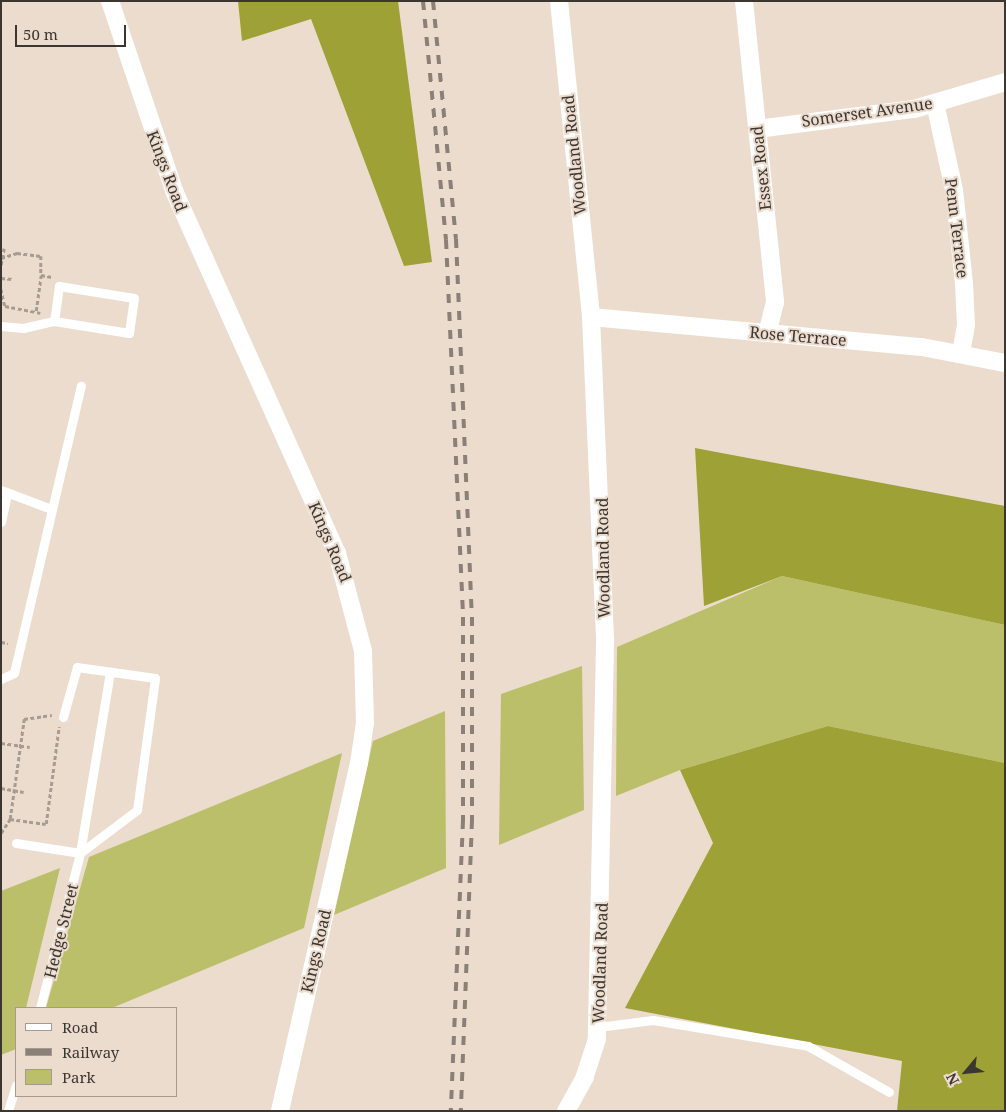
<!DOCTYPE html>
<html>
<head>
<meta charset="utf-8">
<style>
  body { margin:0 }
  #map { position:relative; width:1006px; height:1112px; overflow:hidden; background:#ebdcce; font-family:"Noto Serif",serif }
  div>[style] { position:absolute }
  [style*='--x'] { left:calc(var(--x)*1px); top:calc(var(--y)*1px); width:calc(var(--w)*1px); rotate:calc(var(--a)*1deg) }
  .green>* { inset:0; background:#bbbf6a }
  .forest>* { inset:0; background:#9ea135 }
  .path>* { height:2.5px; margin-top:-1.25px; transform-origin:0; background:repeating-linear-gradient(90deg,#a79c91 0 4px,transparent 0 6.5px) }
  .lane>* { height:9px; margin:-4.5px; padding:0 4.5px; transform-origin:4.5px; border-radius:4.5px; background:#fff }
  .street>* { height:18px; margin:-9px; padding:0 9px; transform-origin:9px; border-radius:9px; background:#fff }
  .rail>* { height:4px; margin-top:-2px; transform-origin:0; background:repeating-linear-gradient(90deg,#8a8077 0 9px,transparent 0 18px) }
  span { translate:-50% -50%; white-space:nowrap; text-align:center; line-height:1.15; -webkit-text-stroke:4px #ebdcce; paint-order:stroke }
  .street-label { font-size:16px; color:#3c3631 }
  .frame { position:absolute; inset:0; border:2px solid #3c3631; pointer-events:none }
  .legend { position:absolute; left:15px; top:1007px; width:162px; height:90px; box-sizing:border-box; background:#ebdcce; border:1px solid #a59a8f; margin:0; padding:6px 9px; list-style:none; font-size:15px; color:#3c3631 }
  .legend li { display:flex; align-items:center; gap:10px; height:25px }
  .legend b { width:25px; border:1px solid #a59a8f }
  .north { position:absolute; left:941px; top:1047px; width:50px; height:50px; -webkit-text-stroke:4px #ebdcce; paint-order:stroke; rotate:242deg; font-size:14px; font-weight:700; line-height:20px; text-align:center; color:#3c3631 }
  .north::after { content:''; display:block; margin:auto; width:18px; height:22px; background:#3c3631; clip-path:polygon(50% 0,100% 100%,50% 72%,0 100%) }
  .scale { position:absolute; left:15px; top:25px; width:111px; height:22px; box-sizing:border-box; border:2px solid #3c3631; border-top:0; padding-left:6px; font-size:15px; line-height:18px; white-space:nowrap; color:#3c3631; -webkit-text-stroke:4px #ebdcce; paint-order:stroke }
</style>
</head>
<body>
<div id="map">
  <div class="green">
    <div style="clip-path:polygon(782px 576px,1005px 625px,1005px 763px,828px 726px,680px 770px,616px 796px,617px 647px)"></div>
    <div style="clip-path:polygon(582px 666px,584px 810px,499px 845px,501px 694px)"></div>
    <div style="clip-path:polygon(445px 711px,446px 868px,334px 915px,373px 741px)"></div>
    <div style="clip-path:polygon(342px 753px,304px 928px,112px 1008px,46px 1008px,89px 857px)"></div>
    <div style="clip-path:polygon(60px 868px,26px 1008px,16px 1008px,16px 1049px,1px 1055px,1px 891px)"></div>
  </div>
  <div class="forest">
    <div style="clip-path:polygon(238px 1px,398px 1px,432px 262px,404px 266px,311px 19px,242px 41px)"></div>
    <div style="clip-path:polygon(695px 448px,1005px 506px,1005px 625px,782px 576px,704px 606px)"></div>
    <div style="clip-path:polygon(828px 726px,1005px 763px,1005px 1111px,897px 1111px,902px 1061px,625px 1008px,713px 843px,680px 770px)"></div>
  </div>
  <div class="path">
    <div style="--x:1;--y:258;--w:17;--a:-17"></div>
    <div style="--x:17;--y:253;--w:24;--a:7"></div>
    <div style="--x:41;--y:256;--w:19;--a:90"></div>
    <div style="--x:1;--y:265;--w:17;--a:-80"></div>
    <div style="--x:1;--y:278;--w:11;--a:5"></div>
    <div style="--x:1;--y:289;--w:17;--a:77"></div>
    <div style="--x:5;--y:306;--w:36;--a:11"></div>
    <div style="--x:36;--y:311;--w:36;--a:-82"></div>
    <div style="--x:41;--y:275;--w:11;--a:10"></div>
    <div style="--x:1;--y:642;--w:7;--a:8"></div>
    <div style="--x:1;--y:743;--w:29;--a:8"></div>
    <div style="--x:1;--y:788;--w:23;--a:10"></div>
    <div style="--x:10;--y:819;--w:36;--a:8"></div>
    <div style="--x:46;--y:824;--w:98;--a:-82.4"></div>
    <div style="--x:1;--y:833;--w:17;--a:-57"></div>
    <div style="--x:10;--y:819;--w:101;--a:-82"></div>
    <div style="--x:24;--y:719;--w:28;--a:-8"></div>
  </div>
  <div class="lane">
    <div style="--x:1;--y:326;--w:22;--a:5"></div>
    <div style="--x:23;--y:328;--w:32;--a:-13"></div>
    <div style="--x:54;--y:321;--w:76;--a:9.1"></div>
    <div style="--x:129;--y:333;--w:35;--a:-82"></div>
    <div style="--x:134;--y:298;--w:76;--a:-170.9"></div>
    <div style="--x:59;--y:286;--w:35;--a:98"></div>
    <div style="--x:1;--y:490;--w:53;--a:20.8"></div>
    <div style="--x:1;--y:522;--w:30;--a:-78"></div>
    <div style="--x:1;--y:679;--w:14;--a:-25"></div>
    <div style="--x:14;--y:673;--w:295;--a:-76.9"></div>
    <div style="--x:16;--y:843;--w:65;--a:8.9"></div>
    <div style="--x:80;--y:853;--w:71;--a:-37"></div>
    <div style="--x:137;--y:810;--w:133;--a:-82.2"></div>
    <div style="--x:155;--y:678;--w:79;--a:-172"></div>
    <div style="--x:77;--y:667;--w:52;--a:105.6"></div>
    <div style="--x:40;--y:1008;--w:160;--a:-75.5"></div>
    <div style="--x:80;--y:853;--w:184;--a:-80.6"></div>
    <div style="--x:598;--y:1027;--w:55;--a:-7.3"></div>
    <div style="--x:653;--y:1020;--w:157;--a:9.5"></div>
    <div style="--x:808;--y:1046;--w:93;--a:29.6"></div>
    <div style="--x:8;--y:1111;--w:27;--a:-73"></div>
  </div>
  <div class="street">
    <div style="--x:110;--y:1;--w:203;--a:71.3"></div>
    <div style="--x:175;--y:193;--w:395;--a:65.8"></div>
    <div style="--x:337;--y:553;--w:101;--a:75.1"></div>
    <div style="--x:363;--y:651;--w:72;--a:88.4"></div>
    <div style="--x:365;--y:723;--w:40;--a:98.5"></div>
    <div style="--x:359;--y:763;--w:357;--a:102.8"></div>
    <div style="--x:559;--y:1;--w:318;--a:84.2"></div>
    <div style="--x:591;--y:317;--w:327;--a:87.5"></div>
    <div style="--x:605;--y:644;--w:395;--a:91.2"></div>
    <div style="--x:597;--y:1039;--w:40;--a:108"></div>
    <div style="--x:585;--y:1077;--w:39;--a:119"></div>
    <div style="--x:744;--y:1;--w:303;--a:84.1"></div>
    <div style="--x:775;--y:302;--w:32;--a:104"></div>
    <div style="--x:935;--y:103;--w:89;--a:77.7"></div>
    <div style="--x:954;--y:190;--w:94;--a:83.9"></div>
    <div style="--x:964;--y:283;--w:42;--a:87.3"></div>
    <div style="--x:966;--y:325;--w:29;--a:100"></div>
    <div style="--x:757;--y:129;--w:158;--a:-7.3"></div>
    <div style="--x:914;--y:109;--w:95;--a:-16.5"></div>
    <div style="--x:591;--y:317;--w:332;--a:5.2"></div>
    <div style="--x:922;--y:347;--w:85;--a:10.9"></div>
  </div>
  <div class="rail">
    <div style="--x:423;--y:1;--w:240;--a:84.5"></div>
    <div style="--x:446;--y:240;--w:377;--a:87.4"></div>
    <div style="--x:463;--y:617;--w:203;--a:90"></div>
    <div style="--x:463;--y:820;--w:291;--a:92.4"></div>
    <div style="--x:433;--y:1;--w:239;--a:84.5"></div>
    <div style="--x:456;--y:239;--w:378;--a:87.6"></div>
    <div style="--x:472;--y:617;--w:203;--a:90"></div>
    <div style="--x:472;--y:820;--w:291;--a:92.2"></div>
  </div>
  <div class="street-label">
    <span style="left:867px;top:112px;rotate:-8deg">Somerset Avenue</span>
    <span style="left:574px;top:155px;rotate:-96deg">Woodland Road</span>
    <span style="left:761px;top:168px;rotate:-96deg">Essex Road</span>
    <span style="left:167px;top:171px;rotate:69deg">Kings Road</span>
    <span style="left:957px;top:228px;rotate:83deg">Penn Terrace</span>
    <span style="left:798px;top:336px;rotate:5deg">Rose Terrace</span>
    <span style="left:330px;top:542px;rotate:67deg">Kings Road</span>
    <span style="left:603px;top:558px;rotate:-91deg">Woodland Road</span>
    <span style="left:61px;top:931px;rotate:-76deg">Hedge Street</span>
    <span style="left:316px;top:951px;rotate:-77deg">Kings Road</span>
    <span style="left:600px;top:963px;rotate:-88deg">Woodland Road</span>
  </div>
  <div class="frame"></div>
  <ul class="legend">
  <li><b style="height:6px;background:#fff"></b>Road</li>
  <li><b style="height:6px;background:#8a8077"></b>Railway</li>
  <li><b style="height:14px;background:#bbbf6a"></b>Park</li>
  </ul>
  <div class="north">N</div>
  <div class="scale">50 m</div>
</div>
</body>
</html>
